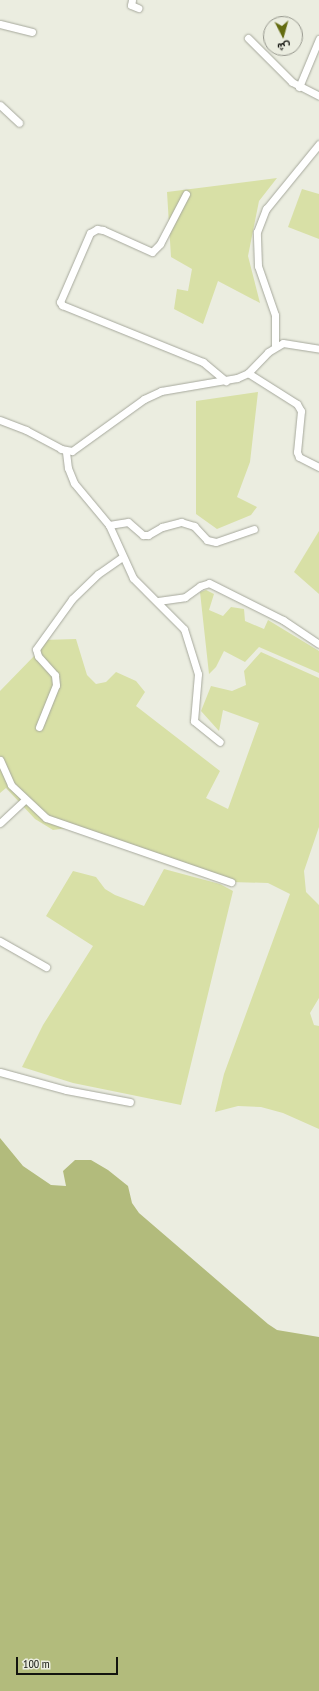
<!DOCTYPE html>
<html>
<head>
<meta charset="utf-8">
<style>
  body { margin:0 }
  #map { position:relative; width:319px; height:1691px; overflow:hidden; background:#ebede0; font-family:"PT Sans Narrow",Vazirmatn,sans-serif }
  div>[style] { position:absolute }
  [style*='--x'] { left:calc(var(--x)*1px); top:calc(var(--y)*1px); width:calc(var(--w)*1px); rotate:calc(var(--a)*1deg) }
  .green>* { inset:0; background:#d8e0a6 }
  .water>* { inset:0; background:#b2bb7c }
  .roads { filter:drop-shadow(0 0 1px #a6a89c) drop-shadow(0 0 1px #a6a89c) }
  .minor>* { height:7px; margin:-3.5px; padding:0 3.5px; transform-origin:3.5px; border-radius:3.5px; background:#fff }
  span { translate:-50% -50%; white-space:nowrap; text-align:center; line-height:1.15; -webkit-text-stroke:3px #ebede0; paint-order:stroke }
  .north { position:absolute; left:263px; top:16px; width:40px; height:40px; box-sizing:border-box; background:#ebede0; border:1px solid #95968c; border-radius:50%; rotate:174deg; font-size:11px; font-weight:700; line-height:16px; text-align:center; color:#13140f }
  .north::after { content:''; display:block; margin:auto; width:14px; height:18px; background:#636b10; clip-path:polygon(50% 0,100% 100%,50% 72%,0 100%) }
  .scale { position:absolute; left:16px; top:1657px; width:102px; height:18px; box-sizing:border-box; border:2px solid #13140f; border-top:0; padding-left:5px; font-size:12px; line-height:14px; white-space:nowrap; color:#13140f; -webkit-text-stroke:3px #ebede0; paint-order:stroke }
</style>
</head>
<body>
<div id="map">
  <div class="green">
    <div style="clip-path:polygon(277px 178px,259px 201px,248px 256px,260px 303px,218px 281px,203px 324px,174px 309px,177px 289px,188px 291px,192px 269px,171px 257px,167px 192px)"></div>
    <div style="clip-path:polygon(302px 189px,319px 194px,319px 239px,288px 227px)"></div>
    <div style="clip-path:polygon(258px 392px,250px 462px,237px 497px,257px 507px,251px 515px,217px 529px,196px 514px,196px 401px)"></div>
    <div style="clip-path:polygon(319px 531px,319px 594px,294px 572px)"></div>
    <div style="clip-path:polygon(206px 590px,214px 594px,209px 610px,223px 616px,231px 607px,244px 609px,245px 621px,264px 629px,268px 620px,319px 651px,319px 673px,259px 647px,245px 662px,224px 651px,216px 667px,209px 674px,200px 592px)"></div>
    <div style="clip-path:polygon(76px 639px,87px 675px,96px 684px,106px 682px,116px 672px,136px 681px,145px 692px,136px 706px,220px 771px,206px 798px,228px 809px,259px 723px,223px 710px,219px 731px,201px 711px,211px 686px,232px 691px,246px 685px,244px 671px,261px 652px,319px 678px,319px 827px,304px 871px,306px 892px,319px 905px,319px 998px,310px 1013px,314px 1025px,319px 1026px,319px 1129px,283px 1113px,261px 1107px,238px 1106px,215px 1112px,224px 1074px,290px 894px,268px 883px,231px 882px,75px 827px,53px 830px,35px 819px,6px 788px,0 793px,0 691px,37px 653px,43px 640px)"></div>
    <div style="clip-path:polygon(164px 869px,220px 884px,233px 891px,181px 1105px,73px 1083px,22px 1067px,43px 1025px,93px 946px,46px 916px,73px 871px,96px 877px,105px 889px,115px 895px,144px 906px)"></div>
  </div>
  <div class="water">
    <div style="clip-path:polygon(0 1138px,23px 1166px,51px 1185px,66px 1186px,63px 1171px,75px 1160px,91px 1160px,108px 1170px,128px 1186px,132px 1203px,139px 1213px,268px 1324px,277px 1330px,319px 1337px,319px 1691px,0 1691px)"></div>
  </div>
  <div class="roads">
    <div class="minor">
      <div style="--x:132;--y:0;--w:5;--a:101"></div>
      <div style="--x:131;--y:5;--w:8;--a:23"></div>
      <div style="--x:0;--y:24;--w:33;--a:14"></div>
      <div style="--x:248;--y:38;--w:62;--a:45"></div>
      <div style="--x:292;--y:82;--w:30;--a:27"></div>
      <div style="--x:299;--y:87;--w:52;--a:-67.4"></div>
      <div style="--x:0;--y:105;--w:26;--a:43"></div>
      <div style="--x:186;--y:194;--w:56;--a:117.5"></div>
      <div style="--x:160;--y:244;--w:11;--a:135"></div>
      <div style="--x:152;--y:252;--w:54;--a:-155.8"></div>
      <div style="--x:103;--y:230;--w:6;--a:-171"></div>
      <div style="--x:97;--y:229;--w:8;--a:150"></div>
      <div style="--x:90;--y:233;--w:75;--a:113.5"></div>
      <div style="--x:60;--y:302;--w:4;--a:56"></div>
      <div style="--x:62;--y:305;--w:152;--a:22"></div>
      <div style="--x:203;--y:362;--w:30;--a:40"></div>
      <div style="--x:275;--y:346;--w:31;--a:-90"></div>
      <div style="--x:275;--y:315;--w:52;--a:-109.1"></div>
      <div style="--x:258;--y:266;--w:34;--a:-92"></div>
      <div style="--x:257;--y:232;--w:25;--a:-69"></div>
      <div style="--x:266;--y:209;--w:84;--a:-50.8"></div>
      <div style="--x:248;--y:373;--w:58;--a:32.3"></div>
      <div style="--x:297;--y:404;--w:8;--a:60"></div>
      <div style="--x:301;--y:411;--w:41;--a:95.6"></div>
      <div style="--x:297;--y:452;--w:5;--a:68"></div>
      <div style="--x:299;--y:457;--w:22;--a:27"></div>
      <div style="--x:0;--y:420;--w:28;--a:21"></div>
      <div style="--x:26;--y:430;--w:40;--a:28"></div>
      <div style="--x:61;--y:449;--w:11;--a:10"></div>
      <div style="--x:72;--y:451;--w:89;--a:-35.8"></div>
      <div style="--x:144;--y:399;--w:19;--a:-25"></div>
      <div style="--x:161;--y:391;--w:77;--a:-9.7"></div>
      <div style="--x:237;--y:378;--w:12;--a:-24"></div>
      <div style="--x:248;--y:373;--w:29;--a:-46"></div>
      <div style="--x:268;--y:352;--w:17;--a:-31"></div>
      <div style="--x:283;--y:343;--w:36;--a:9"></div>
      <div style="--x:66;--y:452;--w:16;--a:83"></div>
      <div style="--x:68;--y:468;--w:16;--a:68"></div>
      <div style="--x:74;--y:483;--w:55;--a:50.2"></div>
      <div style="--x:109;--y:525;--w:58;--a:65.6"></div>
      <div style="--x:133;--y:578;--w:72;--a:45"></div>
      <div style="--x:184;--y:629;--w:47;--a:72.7"></div>
      <div style="--x:198;--y:674;--w:47;--a:94.9"></div>
      <div style="--x:194;--y:721;--w:33;--a:39"></div>
      <div style="--x:109;--y:525;--w:19;--a:-9"></div>
      <div style="--x:128;--y:522;--w:20;--a:41"></div>
      <div style="--x:143;--y:535;--w:5;--a:0"></div>
      <div style="--x:148;--y:535;--w:16;--a:-30"></div>
      <div style="--x:162;--y:527;--w:20;--a:-15"></div>
      <div style="--x:181;--y:522;--w:14;--a:17"></div>
      <div style="--x:194;--y:526;--w:19;--a:47"></div>
      <div style="--x:207;--y:540;--w:9;--a:13"></div>
      <div style="--x:216;--y:542;--w:40;--a:-18.9"></div>
      <div style="--x:158;--y:601;--w:27;--a:-8"></div>
      <div style="--x:185;--y:597;--w:19;--a:-36"></div>
      <div style="--x:200;--y:586;--w:9;--a:-18"></div>
      <div style="--x:209;--y:583;--w:83;--a:26.6"></div>
      <div style="--x:283;--y:620;--w:43;--a:33.7"></div>
      <div style="--x:39;--y:727;--w:45;--a:-68"></div>
      <div style="--x:56;--y:685;--w:10;--a:-96"></div>
      <div style="--x:55;--y:675;--w:25;--a:-132"></div>
      <div style="--x:38;--y:656;--w:7;--a:-106"></div>
      <div style="--x:36;--y:649;--w:62;--a:-54.2"></div>
      <div style="--x:72;--y:599;--w:36;--a:-44"></div>
      <div style="--x:98;--y:574;--w:29;--a:-35"></div>
      <div style="--x:0;--y:760;--w:27;--a:66"></div>
      <div style="--x:11;--y:785;--w:48;--a:43.3"></div>
      <div style="--x:46;--y:818;--w:196;--a:19.1"></div>
      <div style="--x:0;--y:823;--w:34;--a:-43"></div>
      <div style="--x:0;--y:941;--w:53;--a:29.5"></div>
      <div style="--x:0;--y:1072;--w:68;--a:15.3"></div>
      <div style="--x:66;--y:1090;--w:65;--a:10.6"></div>
    </div>
  </div>
  <div class="north">ش</div>
  <div class="scale">100 m</div>
</div>
</body>
</html>
